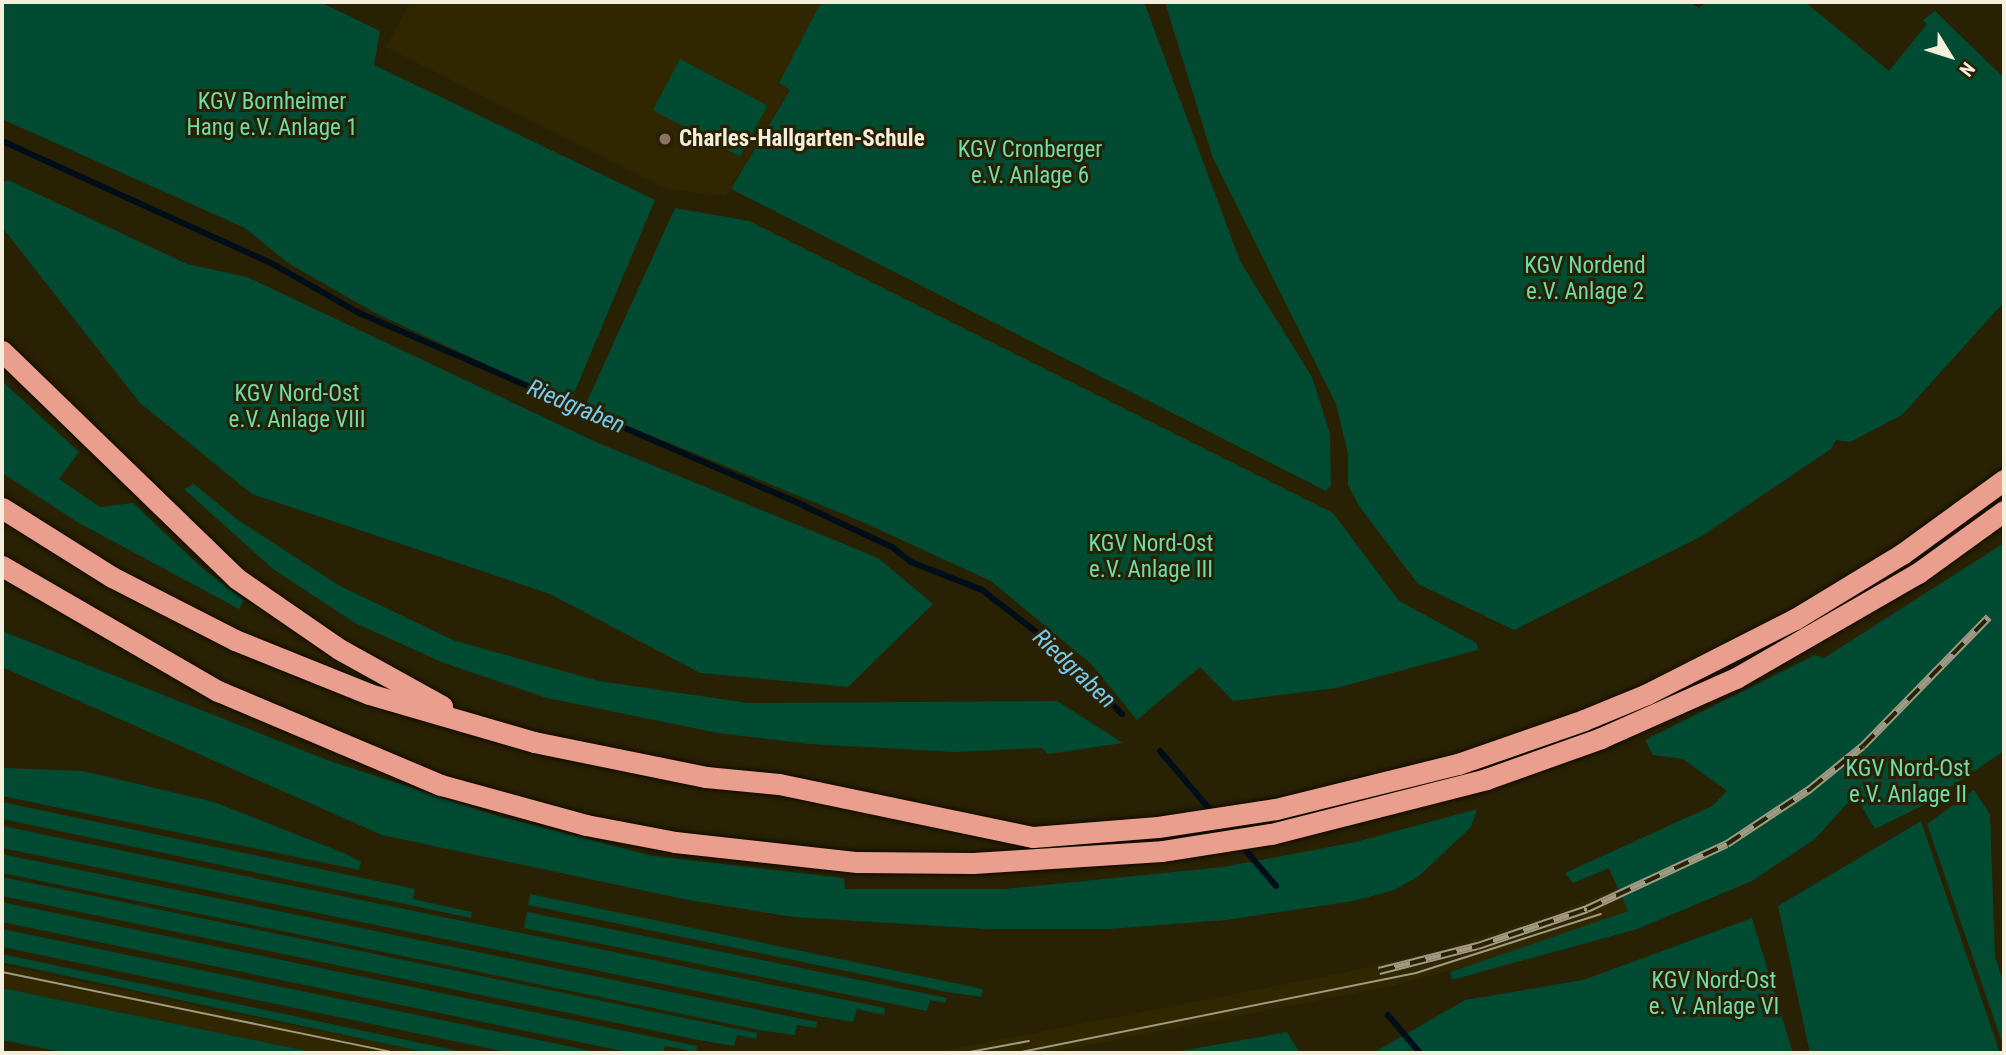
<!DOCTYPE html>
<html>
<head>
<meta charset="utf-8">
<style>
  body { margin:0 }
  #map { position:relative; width:2006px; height:1055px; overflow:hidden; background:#292103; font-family:"Roboto Condensed",sans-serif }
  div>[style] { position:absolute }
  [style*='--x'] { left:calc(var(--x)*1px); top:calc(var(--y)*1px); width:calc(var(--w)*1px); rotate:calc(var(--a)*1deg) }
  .built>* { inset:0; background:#302600 }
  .green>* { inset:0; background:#024b33; transform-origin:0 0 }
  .stream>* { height:6px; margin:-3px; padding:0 3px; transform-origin:3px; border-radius:3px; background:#000e19 }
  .roads { filter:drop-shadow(0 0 2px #100a00) drop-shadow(0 0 2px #100a00) }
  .highway>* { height:21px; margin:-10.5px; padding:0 10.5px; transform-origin:10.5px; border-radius:10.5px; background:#ea9e8e }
  .tram>* { height:2px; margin:-1px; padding:0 1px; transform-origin:1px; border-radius:1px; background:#a19b84 }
  .rail>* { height:8px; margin-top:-4px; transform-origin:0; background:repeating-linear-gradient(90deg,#292103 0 16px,#a19b84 0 32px); box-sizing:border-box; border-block:2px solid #a19b84 }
  .dots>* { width:19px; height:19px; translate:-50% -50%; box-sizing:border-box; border:4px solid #292103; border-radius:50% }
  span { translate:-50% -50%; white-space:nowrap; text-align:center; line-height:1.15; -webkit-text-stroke:6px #292103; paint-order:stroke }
  .park-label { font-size:23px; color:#6eddae }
  .poi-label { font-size:23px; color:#f4efdd; font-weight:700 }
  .left { translate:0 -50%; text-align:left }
  .water-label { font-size:24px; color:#77cbf3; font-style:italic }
  .frame { position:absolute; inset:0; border:4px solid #f4efdd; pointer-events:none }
  .north { position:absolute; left:1915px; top:21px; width:70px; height:70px; -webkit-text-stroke:5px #292103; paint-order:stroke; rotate:128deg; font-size:19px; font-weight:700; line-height:28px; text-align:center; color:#f4efdd }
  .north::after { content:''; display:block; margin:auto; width:24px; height:32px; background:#f4efdd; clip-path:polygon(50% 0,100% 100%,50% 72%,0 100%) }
</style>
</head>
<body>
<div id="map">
  <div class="built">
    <div style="clip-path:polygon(410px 2px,821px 2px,779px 83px,790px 89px,726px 196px,668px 189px,386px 47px)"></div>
    <div style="clip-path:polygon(1641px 879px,1628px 911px,1504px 956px,1396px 985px,1049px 1053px,932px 1053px,1342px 973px,1440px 950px,1556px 913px)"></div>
    <div style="clip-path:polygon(2px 965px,426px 1053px,317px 1053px,2px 988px)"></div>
  </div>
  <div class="green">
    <div style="clip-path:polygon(2px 2px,320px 2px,380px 31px,374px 65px,655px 200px,570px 403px,377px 314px,288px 263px,245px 228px,2px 119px)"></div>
    <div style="clip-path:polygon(821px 2px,1144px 2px,1240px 261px,1312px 377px,1330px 434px,1331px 485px,1326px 491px,731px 189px,790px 90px,779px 83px)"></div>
    <div style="clip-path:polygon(1165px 2px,1689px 2px,1699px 8px,1707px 2px,1805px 2px,1889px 71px,1927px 24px,1923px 20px,1935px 11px,2004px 78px,2004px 302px,1902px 415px,1850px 442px,1836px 440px,1831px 449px,1702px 536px,1514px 630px,1418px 584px,1359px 506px,1348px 485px,1348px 454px,1336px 404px,1213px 158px)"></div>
    <div style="left:680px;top:59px;width:99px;height:58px;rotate:28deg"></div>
    <div style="clip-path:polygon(8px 180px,187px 264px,247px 277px,596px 442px,878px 558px,933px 604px,848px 687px,700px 673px,550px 594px,252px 494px,140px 403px,2px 227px,2px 183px)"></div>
    <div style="clip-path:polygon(675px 208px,749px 221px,1333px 513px,1399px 601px,1477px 643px,1478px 650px,1336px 688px,1233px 701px,1200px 667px,1137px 720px,1091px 664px,991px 581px,860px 521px,584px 408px)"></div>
    <div style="clip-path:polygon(2px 381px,79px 452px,59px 479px,100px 507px,133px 503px,201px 567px,244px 600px,239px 609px,79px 523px,2px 473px)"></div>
    <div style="clip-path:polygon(194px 484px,238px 520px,340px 586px,453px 640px,509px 656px,599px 681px,748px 703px,1057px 701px,1123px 743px,1048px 754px,1042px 748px,955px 752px,810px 744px,718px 733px,547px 698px,444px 663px,355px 623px,273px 569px,184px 489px)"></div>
    <div style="clip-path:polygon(2004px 543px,2004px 751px,1922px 806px,1875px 829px,1855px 795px,1815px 839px,1752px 881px,1637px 929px,1452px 980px,1450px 972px,1628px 911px,1609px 868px,1573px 883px,1565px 873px,1712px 806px,1727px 791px,1683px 759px,1653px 755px,1645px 740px,1815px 655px,1824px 658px)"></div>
    <div style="clip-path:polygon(2px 631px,327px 760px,498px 816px,653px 856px,844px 878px,845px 889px,1005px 889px,1223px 867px,1356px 842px,1477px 809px,1471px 827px,1419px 876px,1394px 890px,1353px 901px,1226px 920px,1108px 929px,987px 929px,793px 917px,688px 900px,382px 835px,2px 667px)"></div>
    <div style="clip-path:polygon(2px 768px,83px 771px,214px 802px,346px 854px,361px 862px,359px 870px,2px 796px)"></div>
    <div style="clip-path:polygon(1974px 790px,1990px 814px,1995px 956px,2004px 985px,2004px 1048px,1927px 824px)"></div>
    <div style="clip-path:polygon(2px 802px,415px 889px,413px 899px,472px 912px,471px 918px,2px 819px)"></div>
    <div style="clip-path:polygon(1921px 821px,2000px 1053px,1810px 1053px,1778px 906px)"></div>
    <div style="clip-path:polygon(2px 826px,885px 1008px,884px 1015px,857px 1009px,853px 1022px,818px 1016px,2px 848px)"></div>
    <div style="clip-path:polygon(2px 854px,817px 1022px,816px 1028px,797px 1025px,795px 1035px,759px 1030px,2px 873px)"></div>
    <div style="clip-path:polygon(2px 877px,757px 1033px,756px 1039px,737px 1035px,734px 1046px,699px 1040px,2px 896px)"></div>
    <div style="clip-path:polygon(530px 894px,983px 989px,981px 997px,947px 992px,528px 905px)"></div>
    <div style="clip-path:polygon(2px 902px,697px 1046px,696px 1052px,665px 1046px,663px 1053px,632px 1053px,2px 922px)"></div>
    <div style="clip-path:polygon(527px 912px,947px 998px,945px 1003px,930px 1000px,927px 1011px,524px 928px)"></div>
    <div style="clip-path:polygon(1752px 918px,1793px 1053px,1373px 1053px,1465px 1000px,1583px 980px)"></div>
    <div style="clip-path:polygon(2px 929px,601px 1053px,511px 1053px,2px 947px)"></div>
    <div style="left:2px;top:954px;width:491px;height:8px;rotate:12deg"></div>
    <div style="clip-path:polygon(2px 988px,317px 1053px,67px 1053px,2px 1040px)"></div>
    <div style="clip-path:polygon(1287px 1032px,1300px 1053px,1169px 1053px)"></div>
  </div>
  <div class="stream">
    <div style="--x:2;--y:141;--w:295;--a:24.4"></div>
    <div style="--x:271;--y:263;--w:101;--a:29.6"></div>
    <div style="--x:359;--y:313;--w:485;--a:23.4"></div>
    <div style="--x:804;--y:506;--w:97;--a:25"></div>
    <div style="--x:892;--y:547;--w:24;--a:38"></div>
    <div style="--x:911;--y:562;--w:76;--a:21.5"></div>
    <div style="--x:982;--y:590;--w:83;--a:37.7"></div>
    <div style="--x:1048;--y:641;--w:104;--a:44.6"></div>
    <div style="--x:1160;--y:751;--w:82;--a:49.5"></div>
    <div style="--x:1241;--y:845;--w:54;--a:49.5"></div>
    <div style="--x:1388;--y:1015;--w:50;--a:49.9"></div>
  </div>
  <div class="roads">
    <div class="highway">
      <div style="--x:2;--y:351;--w:326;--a:44.1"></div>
      <div style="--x:236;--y:578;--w:125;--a:34.6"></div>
      <div style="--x:339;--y:649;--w:118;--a:29"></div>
      <div style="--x:2;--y:508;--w:130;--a:32.1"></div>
      <div style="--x:112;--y:577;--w:138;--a:27.1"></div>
      <div style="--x:235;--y:640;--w:144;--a:21.9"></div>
      <div style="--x:369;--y:694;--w:172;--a:16.2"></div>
      <div style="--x:534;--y:742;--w:176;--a:11.5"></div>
      <div style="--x:706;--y:777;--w:73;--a:5.5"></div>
      <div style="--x:779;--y:784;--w:259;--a:11.8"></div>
      <div style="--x:1033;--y:837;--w:125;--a:-4.6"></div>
      <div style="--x:1158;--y:827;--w:119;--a:-8.7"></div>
      <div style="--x:1276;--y:809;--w:187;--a:-13.9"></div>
      <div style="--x:1458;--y:764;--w:133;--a:-19.2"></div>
      <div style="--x:1584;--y:720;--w:68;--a:-22.4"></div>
      <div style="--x:1647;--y:694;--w:166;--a:-26.9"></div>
      <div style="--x:1795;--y:619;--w:125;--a:-31.3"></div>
      <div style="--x:1902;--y:554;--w:126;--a:-36"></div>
      <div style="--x:2;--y:566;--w:250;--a:30.1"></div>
      <div style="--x:218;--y:691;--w:242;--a:22.9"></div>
      <div style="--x:441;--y:785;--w:150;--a:15.4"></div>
      <div style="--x:586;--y:825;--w:91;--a:10.8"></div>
      <div style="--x:675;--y:842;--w:183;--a:6.3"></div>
      <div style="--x:857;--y:862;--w:116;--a:0.5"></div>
      <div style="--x:973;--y:863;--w:189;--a:-3.6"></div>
      <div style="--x:1162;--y:851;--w:110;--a:-8.9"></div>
      <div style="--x:1271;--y:834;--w:222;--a:-14.3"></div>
      <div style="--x:1486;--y:779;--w:122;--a:-19.6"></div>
      <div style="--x:1601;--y:738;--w:148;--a:-24"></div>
      <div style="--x:1736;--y:678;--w:210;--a:-30"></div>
      <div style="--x:1918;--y:573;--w:106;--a:-35.8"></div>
    </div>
  </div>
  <div class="tram">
    <div style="--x:2;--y:972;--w:401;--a:11.6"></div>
    <div style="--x:964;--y:1053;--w:66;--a:-10.5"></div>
    <div style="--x:1016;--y:1053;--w:408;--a:-11.3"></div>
    <div style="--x:1416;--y:973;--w:194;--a:-17.7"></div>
  </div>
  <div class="rail">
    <div style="--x:1379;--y:971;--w:102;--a:-14.2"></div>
    <div style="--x:1478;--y:946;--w:115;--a:-18.7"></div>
    <div style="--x:1587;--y:909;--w:154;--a:-24.9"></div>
    <div style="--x:1727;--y:844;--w:100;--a:-33.5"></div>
    <div style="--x:1810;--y:789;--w:68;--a:-39.1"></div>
    <div style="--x:1863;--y:746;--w:180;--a:-45.7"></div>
  </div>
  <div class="dots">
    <div style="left:665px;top:139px;background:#8d6e63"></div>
  </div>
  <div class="park-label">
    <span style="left:272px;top:115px">KGV Bornheimer<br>Hang e.V. Anlage 1</span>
    <span style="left:1030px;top:163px">KGV Cronberger<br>e.V. Anlage 6</span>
    <span style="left:1585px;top:279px">KGV Nordend<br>e.V. Anlage 2</span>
    <span style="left:297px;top:407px">KGV Nord-Ost<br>e.V. Anlage VIII</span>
    <span style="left:1151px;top:557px">KGV Nord-Ost<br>e.V. Anlage III</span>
    <span style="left:1908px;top:782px">KGV Nord-Ost<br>e.V. Anlage II</span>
    <span style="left:1714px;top:994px">KGV Nord-Ost<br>e. V. Anlage VI</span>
  </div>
  <div class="poi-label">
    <span class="left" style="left:679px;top:139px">Charles-Hallgarten-Schule</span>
  </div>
  <div class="water-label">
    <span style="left:576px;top:407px;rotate:23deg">Riedgraben</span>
    <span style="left:1074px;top:669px;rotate:43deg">Riedgraben</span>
  </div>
  <div class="frame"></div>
  <div class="north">N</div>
</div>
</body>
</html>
